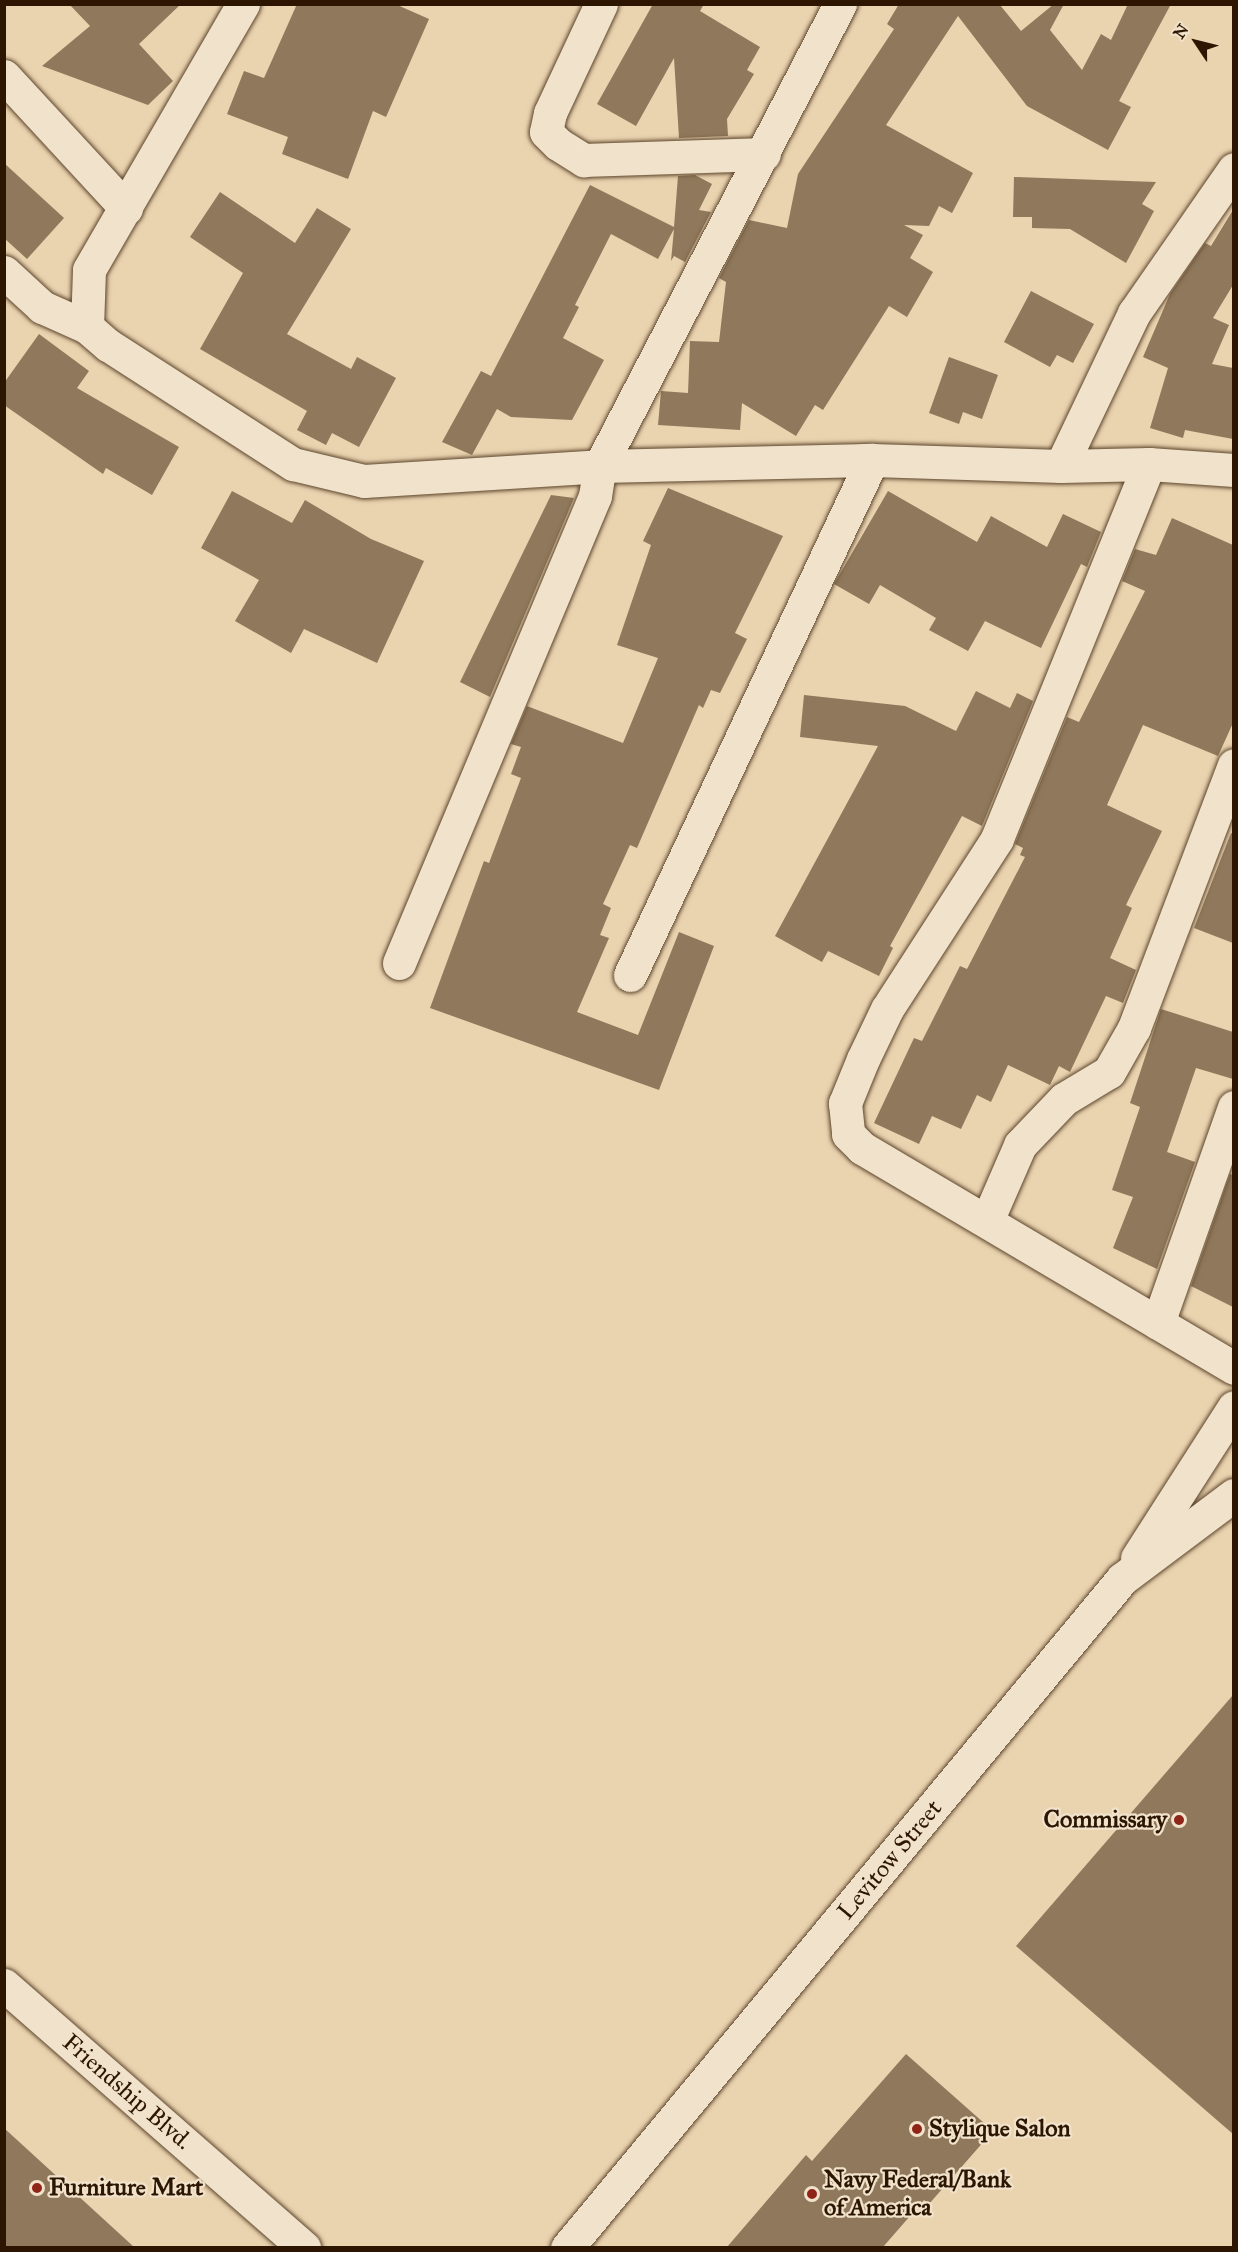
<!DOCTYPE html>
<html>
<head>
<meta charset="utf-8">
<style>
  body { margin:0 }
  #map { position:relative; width:1238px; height:2252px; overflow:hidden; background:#ead3af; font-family:"IM FELL Great Primer",serif }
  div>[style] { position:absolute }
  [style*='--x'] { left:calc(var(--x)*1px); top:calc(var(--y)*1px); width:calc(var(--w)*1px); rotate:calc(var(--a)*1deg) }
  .building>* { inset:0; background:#8f785b }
  .roads { filter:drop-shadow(0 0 2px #5c452c) drop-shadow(0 0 2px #5c452c) }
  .minor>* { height:33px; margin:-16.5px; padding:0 16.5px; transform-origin:16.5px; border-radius:16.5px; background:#f1e2cb }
  .dots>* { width:16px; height:16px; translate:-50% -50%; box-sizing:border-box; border:3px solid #f1e2cb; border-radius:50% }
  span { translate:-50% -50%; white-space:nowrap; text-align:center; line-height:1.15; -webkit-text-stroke:4.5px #f1e2cb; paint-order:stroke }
  .poi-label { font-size:24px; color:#2c1601; font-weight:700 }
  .right { translate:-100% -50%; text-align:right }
  .left { translate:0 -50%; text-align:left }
  .street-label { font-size:24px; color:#2c1601 }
  .frame { position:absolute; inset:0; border:6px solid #2c1601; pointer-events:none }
  .north { position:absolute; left:1166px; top:12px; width:60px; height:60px; -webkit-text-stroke:4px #f1e2cb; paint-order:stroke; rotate:305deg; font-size:16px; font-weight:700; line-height:24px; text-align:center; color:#2c1601 }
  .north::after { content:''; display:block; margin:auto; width:21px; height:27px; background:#2c1601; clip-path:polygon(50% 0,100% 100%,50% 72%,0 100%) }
</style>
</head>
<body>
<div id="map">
  <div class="building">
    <div style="clip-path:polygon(69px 4px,181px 4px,139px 44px,173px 81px,148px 105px,42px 66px,90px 26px)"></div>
    <div style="clip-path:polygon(297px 4px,395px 4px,429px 19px,386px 117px,373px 111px,348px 179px,282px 154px,288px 137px,227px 114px,244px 71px,264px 78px)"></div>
    <div style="clip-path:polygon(653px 4px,704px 4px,700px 11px,760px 47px,747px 70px,754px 74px,727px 119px,728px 136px,679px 138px,674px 58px,636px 126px,597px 104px)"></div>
    <div style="clip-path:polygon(899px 4px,1000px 5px,1021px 31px,1054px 4px,1064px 4px,1050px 30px,1082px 70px,1101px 34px,1111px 40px,1128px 4px,1171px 4px,1119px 101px,1131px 107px,1108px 150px,1027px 106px,958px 16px,886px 125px,973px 173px,952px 213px,939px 206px,929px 226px,904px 225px,923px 235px,910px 258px,933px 272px,907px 317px,889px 306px,823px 410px,815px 405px,796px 436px,742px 403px,740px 430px,658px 425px,661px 391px,688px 393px,690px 341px,719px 342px,726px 282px,719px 278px,749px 220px,787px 228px,798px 174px,894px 29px,887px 24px)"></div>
    <div style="clip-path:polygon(4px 163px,64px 218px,27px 259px,4px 238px)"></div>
    <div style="clip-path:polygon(695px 175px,712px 184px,699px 210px,711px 212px,685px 262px,674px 256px,671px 261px,674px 229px,658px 259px,611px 234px,575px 305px,579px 307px,563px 338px,604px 360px,572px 420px,511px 417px,497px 409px,472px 455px,442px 442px,481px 371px,491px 376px,590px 185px,674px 227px,678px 176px)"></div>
    <div style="clip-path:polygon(1014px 177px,1156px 182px,1142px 204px,1154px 211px,1126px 263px,1070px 229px,1032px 228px,1032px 217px,1013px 217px)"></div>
    <div style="clip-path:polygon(220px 192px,295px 243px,317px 208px,351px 229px,287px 334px,351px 369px,357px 357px,396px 378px,359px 447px,332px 433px,326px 445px,297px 430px,307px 411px,200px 349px,243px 273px,190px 237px)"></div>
    <div style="clip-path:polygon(1233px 210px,1233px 285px,1213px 318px,1229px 325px,1212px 364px,1233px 368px,1233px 439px,1185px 430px,1183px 438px,1150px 428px,1168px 368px,1143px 357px,1170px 294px,1205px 243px,1211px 246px)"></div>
    <div style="clip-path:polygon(1031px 291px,1094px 324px,1073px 363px,1057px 355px,1050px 367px,1004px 342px)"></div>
    <div style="clip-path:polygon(39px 334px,89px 371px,77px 388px,179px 447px,152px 495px,106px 468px,103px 474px,4px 405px,4px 383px)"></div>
    <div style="clip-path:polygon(949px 357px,998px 375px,982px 419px,963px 412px,959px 424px,929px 413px)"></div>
    <div style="clip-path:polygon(668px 488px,783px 536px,735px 633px,747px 639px,720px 693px,711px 690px,703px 708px,699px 705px,637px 848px,630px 845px,603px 904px,611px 908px,600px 935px,609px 938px,577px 1012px,638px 1035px,679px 932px,714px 946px,659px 1090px,430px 1008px,484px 861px,489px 863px,521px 778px,511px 774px,521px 747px,511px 744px,527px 706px,623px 743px,658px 658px,617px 645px,651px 545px,643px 541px)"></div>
    <div style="clip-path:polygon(232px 491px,292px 523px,305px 500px,371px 539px,424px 561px,377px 663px,304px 629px,291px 653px,235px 621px,259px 580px,201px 548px)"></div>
    <div style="clip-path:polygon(888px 491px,977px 542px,991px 516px,1047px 547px,1063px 514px,1101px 532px,1087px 567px,1081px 564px,1041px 648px,985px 621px,968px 651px,929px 630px,936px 618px,880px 585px,869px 604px,834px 584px)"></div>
    <div style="clip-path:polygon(551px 495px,574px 498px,490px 697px,460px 682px)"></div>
    <div style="clip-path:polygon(1172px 518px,1233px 545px,1233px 723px,1218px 756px,1143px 725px,1107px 805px,1162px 831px,1126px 905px,1132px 908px,1110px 958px,1136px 970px,1123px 1003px,1106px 996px,1070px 1072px,1059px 1066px,1050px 1085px,1008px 1065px,991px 1102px,977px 1095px,961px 1129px,932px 1116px,919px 1144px,874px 1123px,914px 1038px,922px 1041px,960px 966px,967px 969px,1025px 857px,1020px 855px,1023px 848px,1015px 844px,1067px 717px,1079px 722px,1145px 591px,1122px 581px,1135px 549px,1156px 555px)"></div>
    <div style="clip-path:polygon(976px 691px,1010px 708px,1017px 693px,1033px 701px,982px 826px,962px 816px,890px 946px,893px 948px,879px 976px,828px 951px,822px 962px,775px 936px,878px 746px,800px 737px,804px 695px,905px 706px,956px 731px)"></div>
    <div style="clip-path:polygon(1231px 833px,1233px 834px,1233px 943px,1194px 928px)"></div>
    <div style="clip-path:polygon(1161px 1009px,1233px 1032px,1233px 1079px,1196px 1068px,1167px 1152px,1195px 1162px,1157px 1269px,1113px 1248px,1133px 1197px,1112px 1190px,1140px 1107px,1130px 1103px)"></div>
    <div style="clip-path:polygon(1230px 1174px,1233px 1175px,1233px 1307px,1191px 1286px)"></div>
    <div style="clip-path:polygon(1233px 1695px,1233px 2134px,1016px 1946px)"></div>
    <div style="clip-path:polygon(906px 2054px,993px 2131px,929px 2204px,924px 2200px,883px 2247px,727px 2247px,806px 2155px,812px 2161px)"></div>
    <div style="clip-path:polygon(4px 2128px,134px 2247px,4px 2247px)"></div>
  </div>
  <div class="roads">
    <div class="minor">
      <div style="--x:243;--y:4;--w:307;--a:120.1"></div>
      <div style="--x:89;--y:270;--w:57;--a:92"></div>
      <div style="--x:87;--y:327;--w:28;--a:41"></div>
      <div style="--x:108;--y:345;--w:220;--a:32.8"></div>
      <div style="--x:293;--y:464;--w:73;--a:13.5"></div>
      <div style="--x:364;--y:481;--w:236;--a:-3.6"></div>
      <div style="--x:600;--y:466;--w:272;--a:-1.3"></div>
      <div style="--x:872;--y:460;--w:189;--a:1.8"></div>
      <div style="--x:1061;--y:466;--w:88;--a:-1.3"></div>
      <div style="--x:1149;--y:464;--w:85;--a:4"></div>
      <div style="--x:601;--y:4;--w:120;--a:115.1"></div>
      <div style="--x:550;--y:113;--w:19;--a:102"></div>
      <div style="--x:546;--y:132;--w:17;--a:45"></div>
      <div style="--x:558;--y:144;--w:31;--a:32"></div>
      <div style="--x:584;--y:160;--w:180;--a:-1.9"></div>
      <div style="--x:4;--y:76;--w:180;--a:47.3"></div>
      <div style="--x:4;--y:272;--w:52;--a:42.6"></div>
      <div style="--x:42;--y:307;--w:49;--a:24"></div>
      <div style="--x:1149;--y:464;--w:405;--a:112.1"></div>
      <div style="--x:997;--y:839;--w:202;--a:122.9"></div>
      <div style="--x:887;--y:1009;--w:55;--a:115.6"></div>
      <div style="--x:863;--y:1059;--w:48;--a:112.2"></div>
      <div style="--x:845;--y:1103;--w:31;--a:84"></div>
      <div style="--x:848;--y:1134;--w:20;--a:45"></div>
      <div style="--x:862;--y:1148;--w:432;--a:30.6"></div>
      <div style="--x:1061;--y:466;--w:170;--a:-64.5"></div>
      <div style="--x:1134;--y:313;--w:175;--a:-55.2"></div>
      <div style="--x:399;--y:963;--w:506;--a:-67.23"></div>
      <div style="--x:595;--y:496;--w:30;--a:-81"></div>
      <div style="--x:600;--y:466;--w:521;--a:-62.55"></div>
      <div style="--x:630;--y:975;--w:569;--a:-64.83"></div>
      <div style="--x:987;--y:1221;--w:83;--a:-66.5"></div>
      <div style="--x:1020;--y:1145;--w:64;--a:-46.3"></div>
      <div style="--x:1064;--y:1099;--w:52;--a:-31"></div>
      <div style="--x:1109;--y:1072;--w:51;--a:-60.4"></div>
      <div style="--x:1134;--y:1028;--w:281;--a:-69.2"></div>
      <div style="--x:1158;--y:1323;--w:229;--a:-70.6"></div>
      <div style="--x:1137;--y:1558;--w:179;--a:-57.3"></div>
      <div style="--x:4;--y:1985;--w:399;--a:41.2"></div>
      <div style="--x:567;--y:2248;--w:869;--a:-50.32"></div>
      <div style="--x:1122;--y:1579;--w:140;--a:-36.9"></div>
    </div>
  </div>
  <div class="dots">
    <div style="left:1179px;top:1820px;background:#8f2418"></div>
    <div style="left:917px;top:2129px;background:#8f2418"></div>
    <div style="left:37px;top:2188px;background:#8f2418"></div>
    <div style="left:812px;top:2194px;background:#8f2418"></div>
  </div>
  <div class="poi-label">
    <span class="right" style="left:1167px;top:1820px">Commissary</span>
    <span class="left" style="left:929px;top:2129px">Stylique Salon</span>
    <span class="left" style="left:824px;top:2194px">Navy Federal/Bank<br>of America</span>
    <span class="left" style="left:49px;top:2188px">Furniture Mart</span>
  </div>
  <div class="street-label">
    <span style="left:890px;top:1860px;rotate:-50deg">Levitow Street</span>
    <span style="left:127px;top:2092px;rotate:41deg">Friendship Blvd.</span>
  </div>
  <div class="frame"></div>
  <div class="north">N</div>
</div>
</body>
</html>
